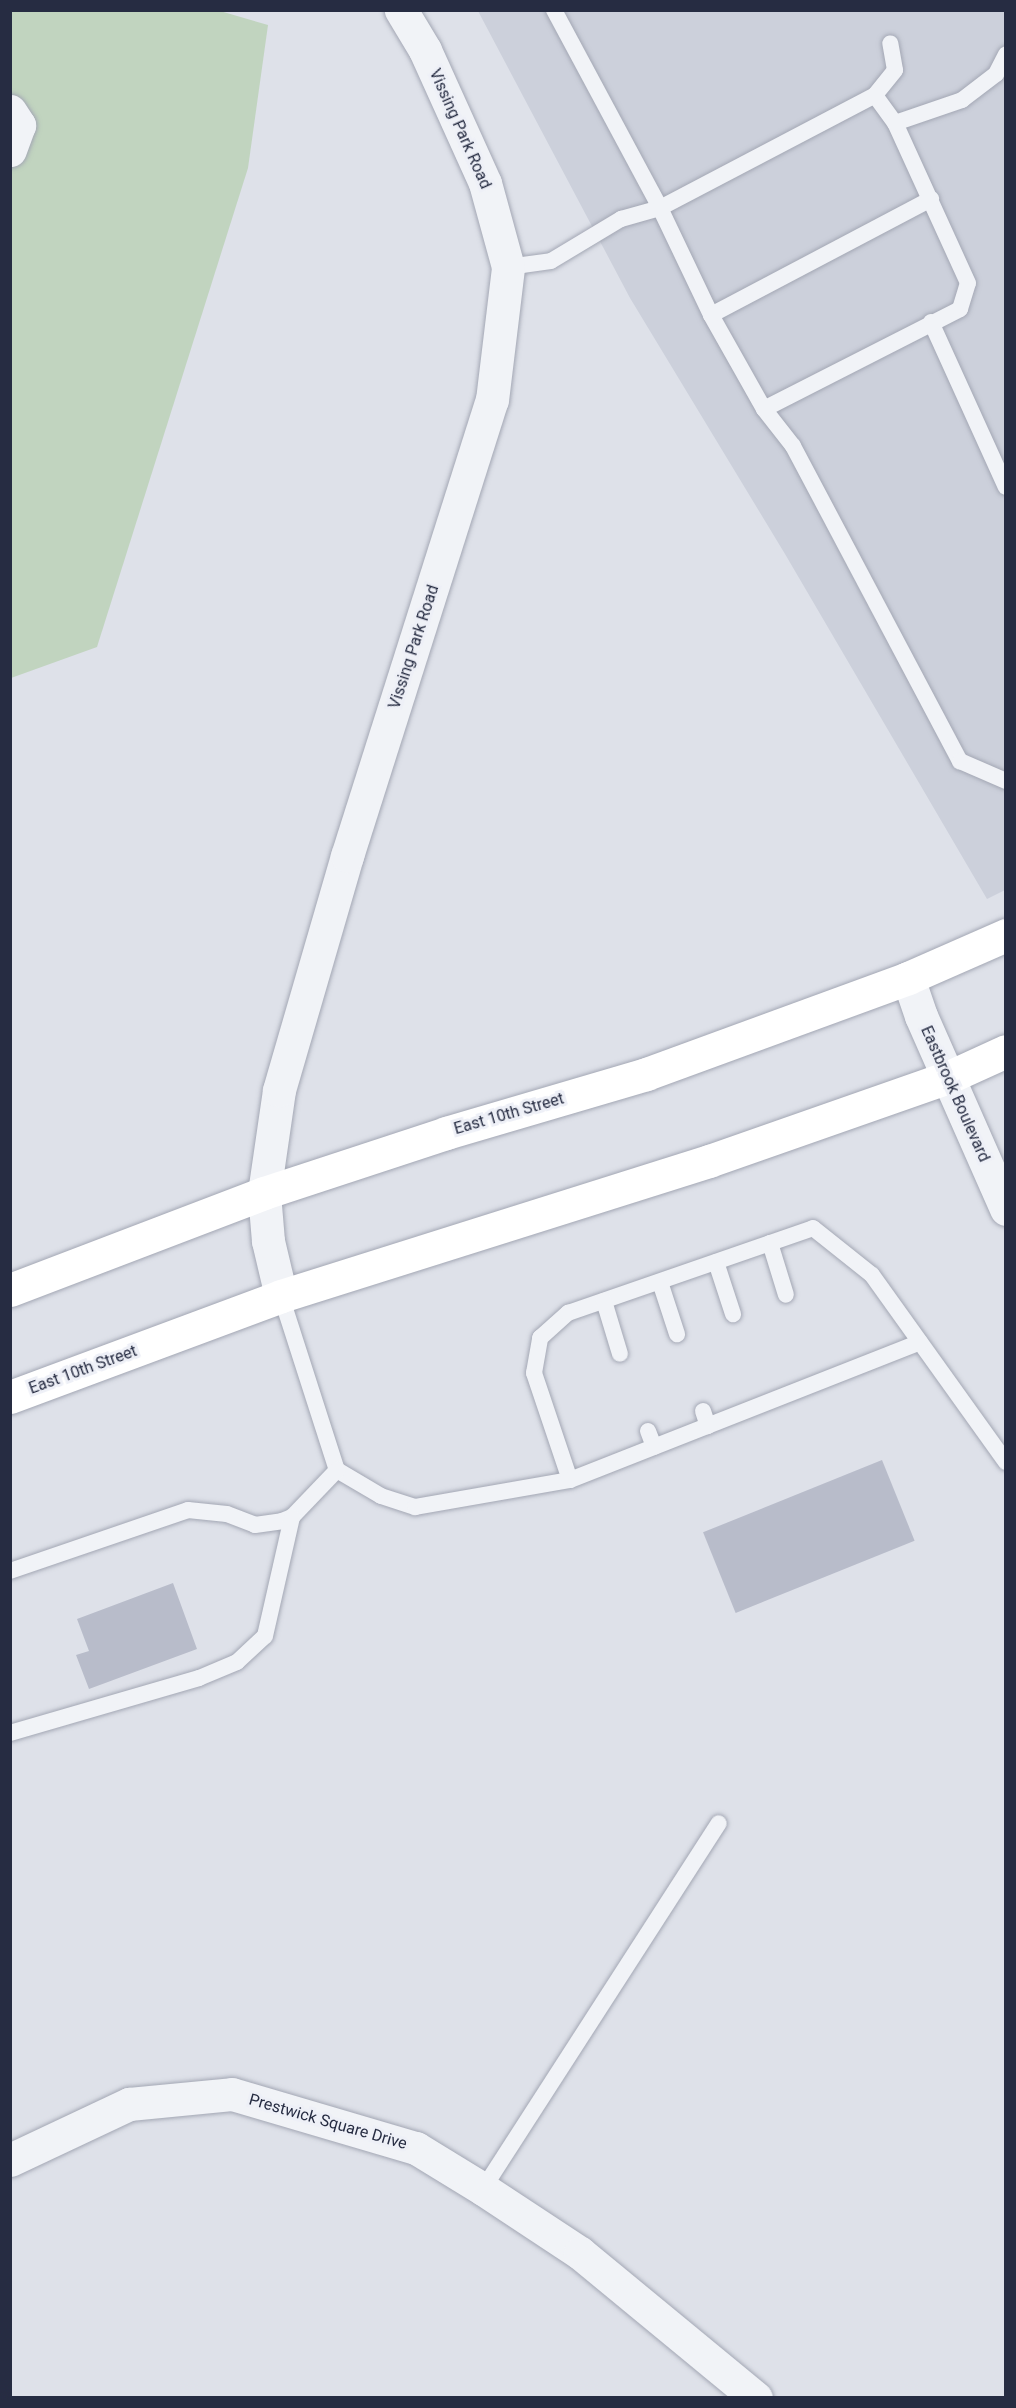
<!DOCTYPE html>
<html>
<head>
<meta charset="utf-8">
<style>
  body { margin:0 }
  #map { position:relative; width:1016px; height:2408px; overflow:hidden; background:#dee1e9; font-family:Roboto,sans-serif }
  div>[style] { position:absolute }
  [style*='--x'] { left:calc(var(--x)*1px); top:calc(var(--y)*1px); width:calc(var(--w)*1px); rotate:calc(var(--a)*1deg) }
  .built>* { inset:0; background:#ccd0db }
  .green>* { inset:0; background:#c1d4bf }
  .building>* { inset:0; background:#b8bcca; transform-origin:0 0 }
  .roads { filter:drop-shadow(0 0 2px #a3a7b4) drop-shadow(0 0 2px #a3a7b4) }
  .lane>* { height:16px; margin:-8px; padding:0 8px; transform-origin:8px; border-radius:8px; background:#f1f3f7 }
  .street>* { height:33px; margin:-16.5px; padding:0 16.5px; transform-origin:16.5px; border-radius:16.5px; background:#f1f3f7 }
  .primary>* { height:33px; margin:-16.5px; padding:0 16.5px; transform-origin:16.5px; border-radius:16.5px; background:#fff }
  span { translate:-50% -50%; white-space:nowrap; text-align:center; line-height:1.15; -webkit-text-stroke:6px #eef0f7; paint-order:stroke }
  .street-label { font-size:16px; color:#262c42 }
  .frame { position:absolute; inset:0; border:12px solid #262c42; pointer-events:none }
</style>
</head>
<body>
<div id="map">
  <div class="built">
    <div style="clip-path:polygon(478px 11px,1005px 11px,1005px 890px,987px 899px,785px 554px,630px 298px)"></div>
  </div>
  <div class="green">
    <div style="clip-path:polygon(11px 11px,220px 11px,268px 25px,248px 168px,97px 647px,11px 678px)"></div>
  </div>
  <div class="building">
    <div style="left:882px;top:1460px;width:87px;height:193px;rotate:68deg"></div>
    <div style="clip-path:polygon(173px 1583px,197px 1649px,89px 1689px,76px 1655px,89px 1651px,77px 1619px)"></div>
  </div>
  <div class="roads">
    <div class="lane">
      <div style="--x:554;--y:10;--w:225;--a:61.8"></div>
      <div style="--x:660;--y:208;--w:119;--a:64.5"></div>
      <div style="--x:711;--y:315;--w:108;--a:60.6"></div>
      <div style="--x:764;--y:409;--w:47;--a:51.9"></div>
      <div style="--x:793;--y:446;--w:357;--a:62.1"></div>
      <div style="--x:960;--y:761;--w:50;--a:23.5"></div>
      <div style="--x:895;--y:123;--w:71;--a:-18.9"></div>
      <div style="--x:962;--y:100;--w:43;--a:-37.4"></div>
      <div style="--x:996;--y:74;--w:22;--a:-63"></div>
      <div style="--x:508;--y:267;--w:43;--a:-7.9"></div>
      <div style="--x:551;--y:261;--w:82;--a:-31"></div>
      <div style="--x:621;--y:219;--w:41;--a:-15.8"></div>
      <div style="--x:660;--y:208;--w:243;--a:-27.7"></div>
      <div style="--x:875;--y:95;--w:32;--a:-51"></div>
      <div style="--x:895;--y:70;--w:27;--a:-100"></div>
      <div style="--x:711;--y:315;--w:249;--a:-27.8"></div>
      <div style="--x:931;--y:322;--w:181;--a:65.6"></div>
      <div style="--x:764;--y:409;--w:220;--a:-27"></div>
      <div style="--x:960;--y:309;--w:27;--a:-73"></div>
      <div style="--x:968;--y:283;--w:176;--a:-114.5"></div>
      <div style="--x:895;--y:123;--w:34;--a:-126"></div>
      <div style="--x:770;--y:1243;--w:54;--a:72.9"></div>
      <div style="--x:716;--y:1262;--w:55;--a:71.9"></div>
      <div style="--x:660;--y:1282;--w:55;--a:71.9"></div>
      <div style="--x:281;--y:1296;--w:183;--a:72.2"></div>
      <div style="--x:337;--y:1470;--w:51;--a:30.6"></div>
      <div style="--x:381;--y:1496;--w:36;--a:18"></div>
      <div style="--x:415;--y:1507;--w:157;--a:-9.9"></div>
      <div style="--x:570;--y:1480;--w:113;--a:-108.6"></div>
      <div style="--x:534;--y:1373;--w:36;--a:-80"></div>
      <div style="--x:540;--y:1338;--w:38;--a:-42"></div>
      <div style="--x:568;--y:1313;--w:259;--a:-19.1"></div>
      <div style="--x:813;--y:1228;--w:75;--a:38.5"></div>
      <div style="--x:872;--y:1275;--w:230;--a:54.4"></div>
      <div style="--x:604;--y:1301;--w:55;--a:73.2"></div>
      <div style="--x:703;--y:1411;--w:16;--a:72"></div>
      <div style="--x:648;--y:1431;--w:17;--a:69"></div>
      <div style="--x:570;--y:1480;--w:376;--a:-21.5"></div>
      <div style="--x:10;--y:1571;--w:188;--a:-18.9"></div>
      <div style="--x:188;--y:1510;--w:39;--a:6"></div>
      <div style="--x:227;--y:1514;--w:30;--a:21"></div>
      <div style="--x:255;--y:1525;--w:27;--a:-8"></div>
      <div style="--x:282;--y:1521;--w:11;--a:-22"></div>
      <div style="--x:292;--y:1517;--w:65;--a:-46.2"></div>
      <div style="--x:10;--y:1733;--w:197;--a:-16.2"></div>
      <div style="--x:199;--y:1678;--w:41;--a:-22.8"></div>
      <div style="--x:237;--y:1662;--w:38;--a:-43"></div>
      <div style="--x:265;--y:1636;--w:122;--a:-77.2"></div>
      <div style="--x:483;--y:2189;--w:435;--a:-57.2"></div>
    </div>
    <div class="street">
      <div style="--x:10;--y:111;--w:17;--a:57"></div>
      <div style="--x:19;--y:125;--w:27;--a:110"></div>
      <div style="--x:908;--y:978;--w:40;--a:71.1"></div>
      <div style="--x:921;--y:1016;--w:211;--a:66.2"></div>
      <div style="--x:281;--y:1296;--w:57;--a:-103.3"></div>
      <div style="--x:268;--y:1241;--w:48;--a:-94.8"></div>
      <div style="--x:264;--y:1193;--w:104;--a:-81.7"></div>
      <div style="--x:279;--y:1090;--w:244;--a:-73.8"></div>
      <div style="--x:347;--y:856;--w:478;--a:-72.4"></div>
      <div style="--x:492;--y:400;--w:134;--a:-83.1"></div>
      <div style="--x:508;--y:267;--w:87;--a:-105.3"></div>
      <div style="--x:485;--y:183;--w:146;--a:-114.3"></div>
      <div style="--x:425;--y:50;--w:47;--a:-121"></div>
      <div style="--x:10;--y:2160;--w:132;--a:-25.2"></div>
      <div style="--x:129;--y:2104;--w:103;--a:-5.5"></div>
      <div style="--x:232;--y:2094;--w:192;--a:16.4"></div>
      <div style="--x:416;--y:2148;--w:79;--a:31.5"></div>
      <div style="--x:483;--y:2189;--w:116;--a:33.4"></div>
      <div style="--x:580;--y:2253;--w:228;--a:39.5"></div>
    </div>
    <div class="primary">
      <div style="--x:10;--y:1290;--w:272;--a:-20.9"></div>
      <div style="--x:264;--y:1193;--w:192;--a:-18.2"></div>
      <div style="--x:446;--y:1133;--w:209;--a:-16.4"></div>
      <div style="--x:646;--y:1074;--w:279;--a:-20.1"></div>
      <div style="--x:908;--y:978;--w:107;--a:-23.7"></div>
      <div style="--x:10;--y:1397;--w:289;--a:-20.4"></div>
      <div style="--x:281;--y:1296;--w:449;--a:-17.5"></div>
      <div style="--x:709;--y:1161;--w:254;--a:-19.3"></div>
      <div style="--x:949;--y:1077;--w:63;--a:-24.5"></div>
    </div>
  </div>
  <div class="street-label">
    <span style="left:460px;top:129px;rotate:66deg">Vissing Park Road</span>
    <span style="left:414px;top:647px;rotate:-72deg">Vissing Park Road</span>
    <span style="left:955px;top:1094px;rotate:66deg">Eastbrook Boulevard</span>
    <span style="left:509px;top:1114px;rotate:-16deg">East 10th Street</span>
    <span style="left:83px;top:1370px;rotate:-20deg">East 10th Street</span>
    <span style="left:328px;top:2122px;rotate:16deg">Prestwick Square Drive</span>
  </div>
  <div class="frame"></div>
</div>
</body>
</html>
